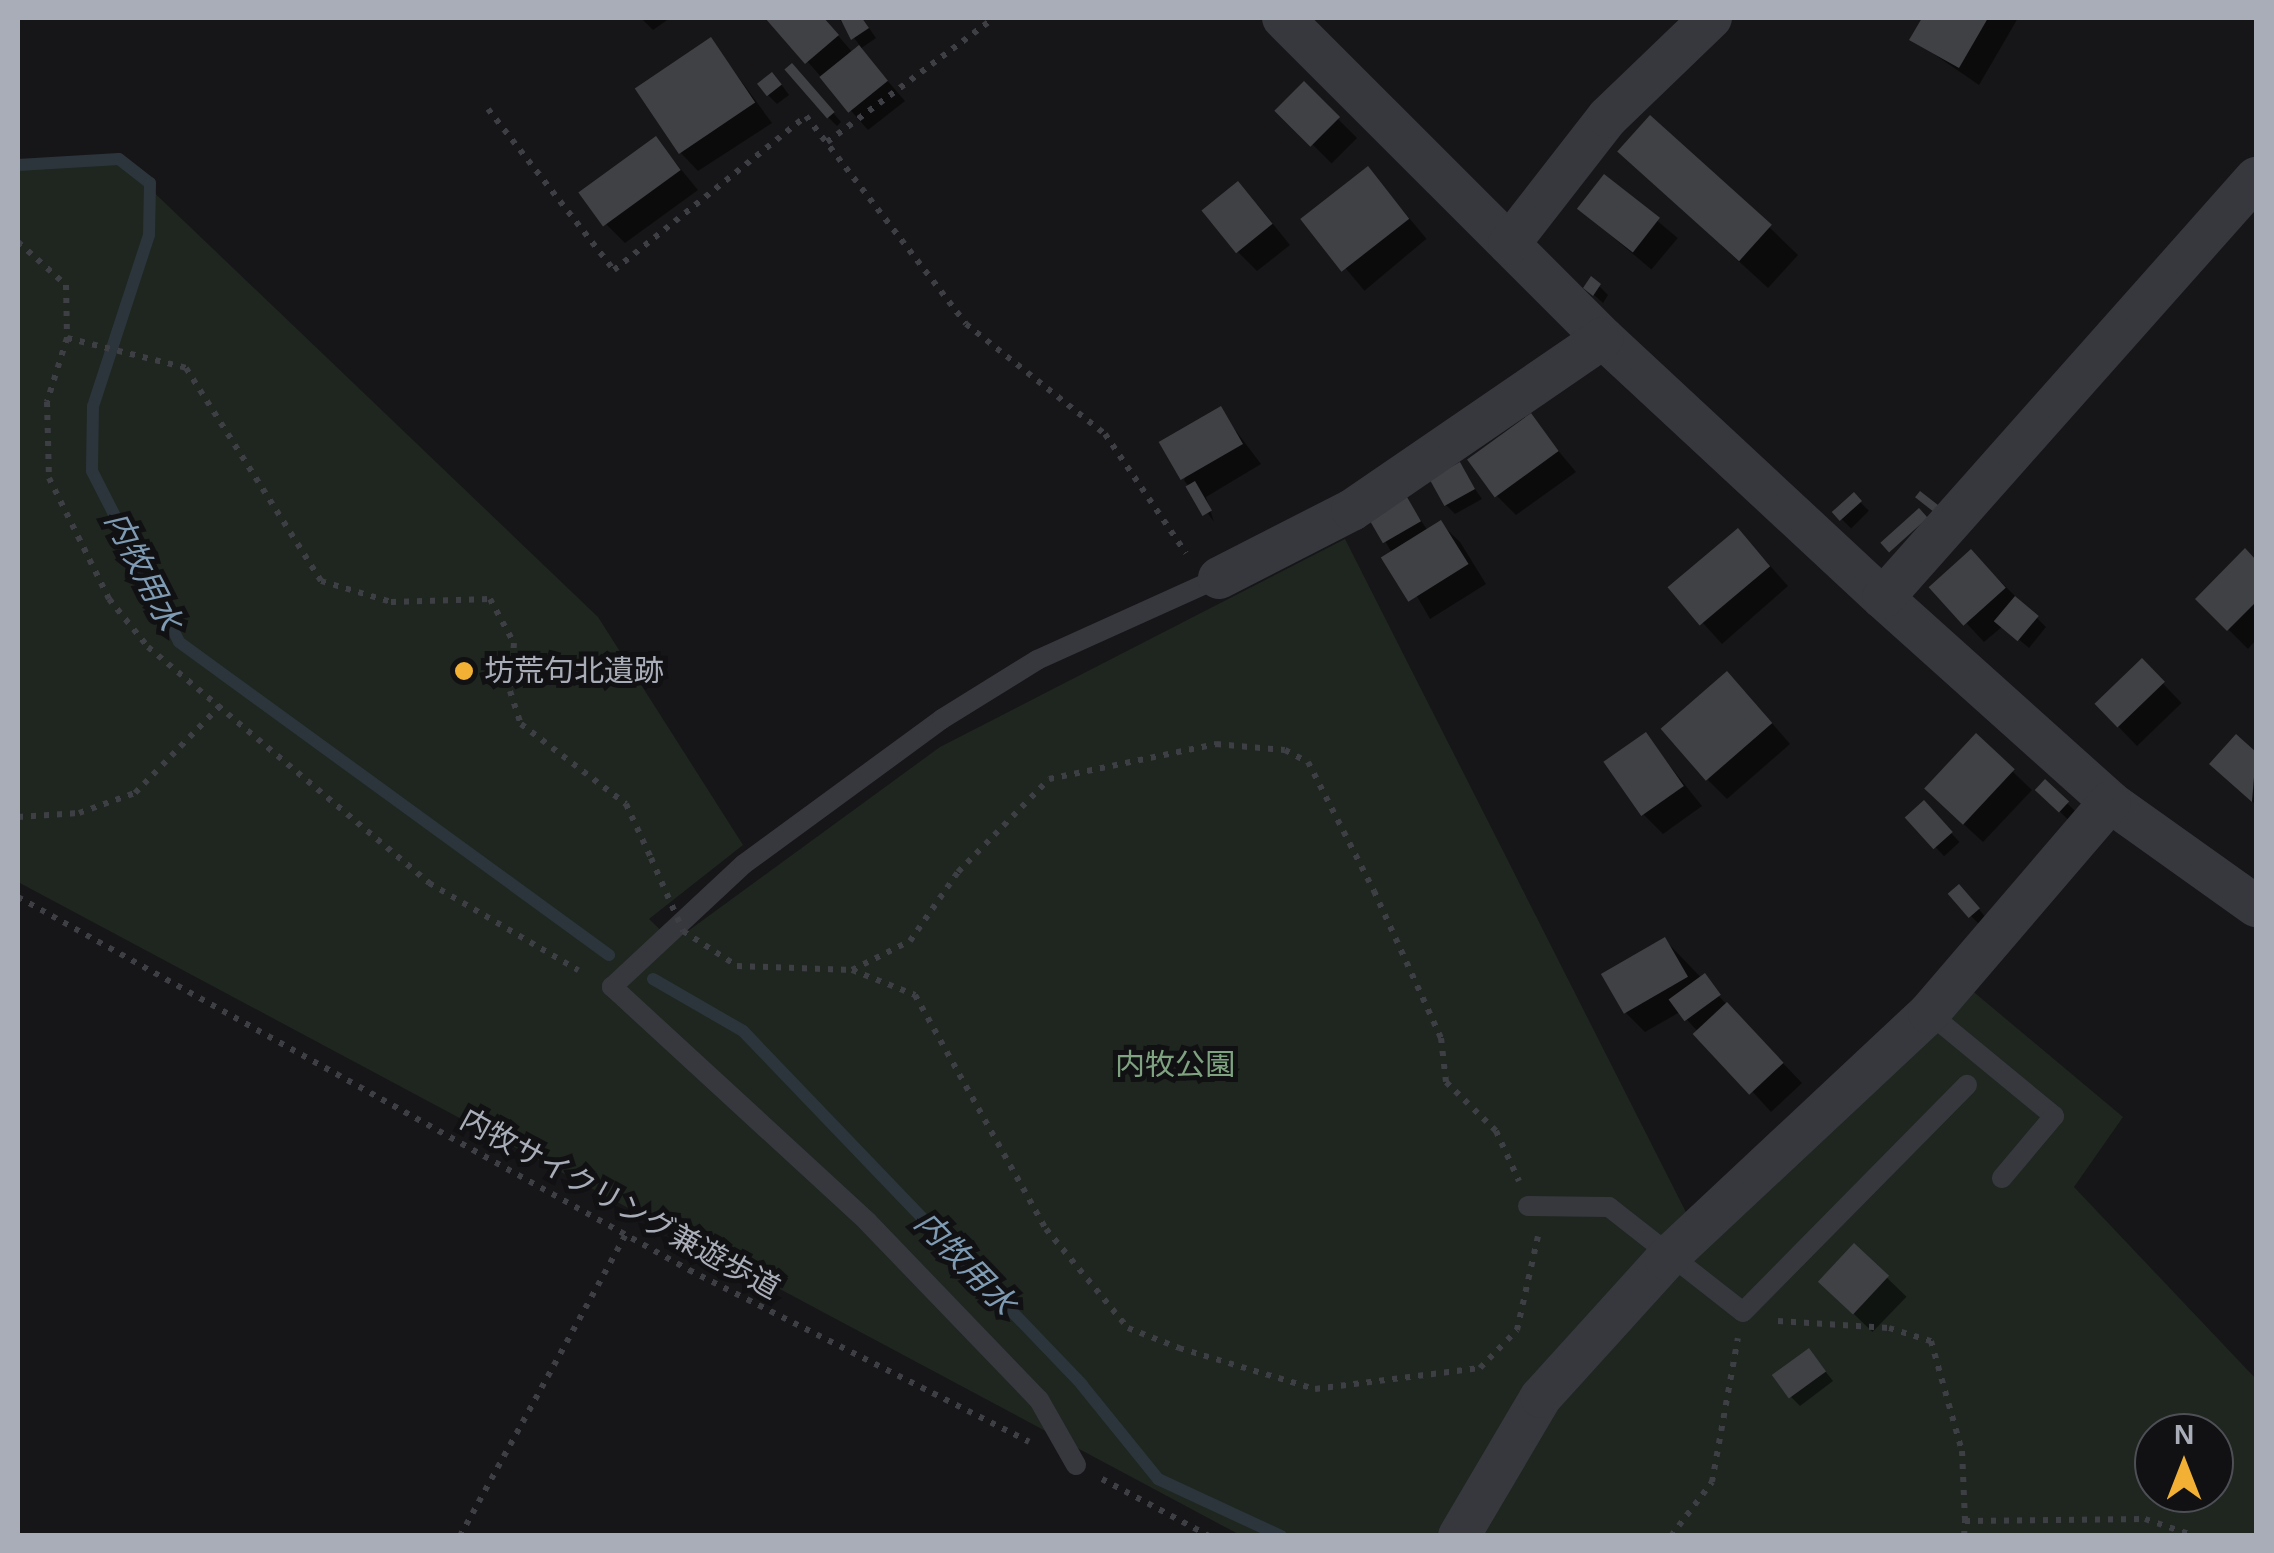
<!DOCTYPE html>
<html>
<head>
<meta charset="utf-8">
<style>
  body { margin:0 }
  #map { position:relative; width:2274px; height:1553px; overflow:hidden; background:#161618; font-family:Arial,"Noto Sans JP",sans-serif }
  div>[style] { position:absolute }
  [style*='--x'] { left:calc(var(--x)*1px); top:calc(var(--y)*1px); width:calc(var(--w)*1px); rotate:calc(var(--a)*1deg) }
  .green>* { inset:0; background:#1e261f }
  .shadow>* { inset:0; background:#0007; transform-origin:0 0 }
  .stream>* { height:12px; margin:-6px; padding:0 6px; transform-origin:6px; border-radius:6px; background:#2c353c }
  .building>* { inset:0; background:#404145; transform-origin:0 0 }
  .path>* { height:6px; margin-top:-3px; transform-origin:0; background:repeating-linear-gradient(90deg,#3d3f44 0 5px,transparent 0 13px) }
  .lane>* { height:20px; margin:-10px; padding:0 10px; transform-origin:10px; border-radius:10px; background:#37383d }
  .street>* { height:42px; margin:-21px; padding:0 21px; transform-origin:21px; border-radius:21px; background:#37383d }
  .path-bridge>* { height:6px; margin-top:-3px; transform-origin:0; background:repeating-linear-gradient(90deg,#3d3f44 0 5px,transparent 0 13px) }
  .dots>* { width:28px; height:28px; translate:-50% -50%; box-sizing:border-box; border:5px solid #111113; border-radius:50% }
  span { translate:-50% -50%; white-space:nowrap; text-align:center; line-height:1.15; -webkit-text-stroke:10px #111113; paint-order:stroke }
  .poi-label { font-size:30px; color:#a8adb8 }
  .left { translate:0 -50%; text-align:left }
  .park-label { font-size:30px; color:#7fa381 }
  .street-label { font-size:30px; color:#a8adb8 }
  .water-label { font-size:32px; color:#7f9bb3; font-style:italic }
  .frame { position:absolute; inset:0; border:20px solid #a8adb8; pointer-events:none }
  .north { position:absolute; left:2134px; top:1413px; width:100px; height:100px; box-sizing:border-box; background:#111113; border:2px solid #4d4f55; border-radius:50%; rotate:0deg; font-size:28px; font-weight:700; line-height:40px; text-align:center; color:#a8adb8 }
  .north::after { content:''; display:block; margin:auto; width:35px; height:45px; background:#f2b134; clip-path:polygon(50% 0,100% 100%,50% 72%,0 100%) }
</style>
</head>
<body>
<div id="map">
  <div class="green">
    <div style="clip-path:polygon(evenodd,119px 159px,598px 617px,743px 845px,649px 919px,673px 942px,940px 747px,1345px 539px,1696px 1232px,1957px 978px,2123px 1117px,2074px 1187px,2256px 1379px,2256px 1535px,1240px 1535px,18px 882px,18px 160px,119px 159px,2154px 1433px,2214px 1433px,2214px 1493px,2154px 1493px,2154px 1433px)"></div>
  </div>
  <div class="shadow">
    <div style="clip-path:polygon(641px 18px,670px 18px,653px 30px)"></div>
    <div style="clip-path:polygon(769px 18px,823px 18px,853px 53px,861px 47px,840px 20px,862px 18px,876px 38px,860px 49px,905px 101px,868px 130px)"></div>
    <div style="clip-path:polygon(1925px 18px,2018px 18px,1979px 85px,1912px 39px)"></div>
    <div style="clip-path:polygon(711px 40px,772px 123px,698px 171px,679px 151px)"></div>
    <div style="clip-path:polygon(801px 75px,841px 122px,837px 126px,828px 117px)"></div>
    <div style="clip-path:polygon(781px 84px,789px 95px,777px 104px,768px 95px)"></div>
    <div style="left:1304px;top:85px;width:75px;height:36px;rotate:45deg"></div>
    <div style="clip-path:polygon(656px 139px,698px 190px,625px 243px,606px 224px)"></div>
    <div style="left:1368px;top:169px;width:91px;height:81px;rotate:50deg"></div>
    <div style="left:1605px;top:177px;width:95px;height:41px;rotate:40deg"></div>
    <div style="clip-path:polygon(1649px 179px,1769px 227px,1798px 255px,1768px 288px)"></div>
    <div style="clip-path:polygon(1257px 204px,1290px 245px,1257px 271px,1238px 252px)"></div>
    <div style="clip-path:polygon(1599px 286px,1608px 295px,1603px 303px,1586px 288px)"></div>
    <div style="clip-path:polygon(1220px 410px,1261px 464px,1206px 497px,1214px 522px,1184px 480px)"></div>
    <div style="clip-path:polygon(1530px 417px,1576px 472px,1516px 515px,1497px 496px)"></div>
    <div style="clip-path:polygon(1459px 466px,1482px 499px,1455px 514px,1446px 505px)"></div>
    <div style="left:1854px;top:496px;width:21px;height:25px;rotate:45deg"></div>
    <div style="clip-path:polygon(1407px 500px,1428px 531px,1440px 523px,1460px 542px,1486px 584px,1430px 619px,1373px 520px)"></div>
    <div style="clip-path:polygon(1757px 551px,1788px 586px,1722px 644px,1672px 589px)"></div>
    <div style="clip-path:polygon(2245px 552px,2256px 563px,2256px 640px,2248px 649px,2198px 599px)"></div>
    <div style="clip-path:polygon(1990px 571px,2046px 627px,2029px 648px,2003px 626px,1984px 642px,1932px 586px)"></div>
    <div style="left:2142px;top:662px;width:57px;height:62px;rotate:46deg"></div>
    <div style="clip-path:polygon(1746px 693px,1790px 744px,1727px 799px,1708px 780px)"></div>
    <div style="clip-path:polygon(1645px 735px,1702px 806px,1663px 834px,1643px 814px)"></div>
    <div style="clip-path:polygon(1976px 737px,2032px 790px,1983px 842px,1946px 808px)"></div>
    <div style="clip-path:polygon(2236px 737px,2256px 755px,2256px 805px,2232px 782px)"></div>
    <div style="left:2045px;top:782px;width:43px;height:11px;rotate:44deg"></div>
    <div style="left:1924px;top:804px;width:52px;height:21px;rotate:47deg"></div>
    <div style="clip-path:polygon(1968px 896px,1987px 919px,1980px 925px,1971px 916px)"></div>
    <div style="clip-path:polygon(1665px 940px,1802px 1083px,1771px 1112px,1680px 1012px,1645px 1032px,1626px 1013px)"></div>
    <div style="left:1854px;top:1246px;width:73px;height:49px;rotate:44deg"></div>
    <div style="clip-path:polygon(1817px 1361px,1833px 1381px,1800px 1406px,1791px 1397px)"></div>
  </div>
  <div class="stream">
    <div style="--x:18;--y:165;--w:101;--a:-3.4"></div>
    <div style="--x:119;--y:159;--w:39;--a:38"></div>
    <div style="--x:150;--y:183;--w:52;--a:91.1"></div>
    <div style="--x:149;--y:235;--w:180;--a:108.1"></div>
    <div style="--x:93;--y:406;--w:65;--a:90.9"></div>
    <div style="--x:92;--y:471;--w:192;--a:63"></div>
    <div style="--x:179;--y:642;--w:532;--a:36.05"></div>
    <div style="--x:653;--y:979;--w:104;--a:30"></div>
    <div style="--x:743;--y:1031;--w:490;--a:46.2"></div>
    <div style="--x:1082;--y:1385;--w:121;--a:51"></div>
    <div style="--x:1158;--y:1479;--w:136;--a:24.9"></div>
  </div>
  <div class="building">
    <div style="clip-path:polygon(765px 18px,824px 18px,839px 35px,805px 64px)"></div>
    <div style="clip-path:polygon(840px 18px,862px 18px,869px 28px,851px 40px)"></div>
    <div style="clip-path:polygon(1922px 18px,1988px 18px,1959px 68px,1909px 40px)"></div>
    <div style="left:711px;top:37px;width:79px;height:92px;rotate:56deg"></div>
    <div style="left:859px;top:45px;width:46px;height:51px;rotate:51deg"></div>
    <div style="left:792px;top:63px;width:65px;height:10px;rotate:49deg"></div>
    <div style="left:772px;top:72px;width:16px;height:19px;rotate:52deg"></div>
    <div style="left:1304px;top:81px;width:51px;height:42px;rotate:45deg"></div>
    <div style="left:1650px;top:115px;width:164px;height:49px;rotate:42deg"></div>
    <div style="left:656px;top:136px;width:42px;height:96px;rotate:54deg"></div>
    <div style="left:1368px;top:166px;width:67px;height:86px;rotate:52deg"></div>
    <div style="left:1604px;top:174px;width:71px;height:44px;rotate:38deg"></div>
    <div style="left:1238px;top:181px;width:55px;height:47px;rotate:51deg"></div>
    <div style="clip-path:polygon(1591px 276px,1601px 284px,1593px 296px,1583px 288px)"></div>
    <div style="left:1221px;top:406px;width:44px;height:72px;rotate:60deg"></div>
    <div style="left:1531px;top:413px;width:47px;height:79px;rotate:54deg"></div>
    <div style="left:1460px;top:462px;width:31px;height:35px;rotate:61deg"></div>
    <div style="left:1195px;top:481px;width:34px;height:11px;rotate:60deg"></div>
    <div style="left:1920px;top:491px;width:24px;height:8px;rotate:38deg"></div>
    <div style="left:1854px;top:492px;width:12px;height:30px;rotate:48deg"></div>
    <div style="left:1407px;top:497px;width:28px;height:44px;rotate:60deg"></div>
    <div style="left:1919px;top:508px;width:13px;height:52px;rotate:48deg"></div>
    <div style="left:1441px;top:520px;width:52px;height:71px;rotate:58deg"></div>
    <div style="left:1738px;top:528px;width:50px;height:92px;rotate:50deg"></div>
    <div style="clip-path:polygon(2245px 548px,2256px 560px,2256px 602px,2227px 631px,2195px 599px)"></div>
    <div style="left:1971px;top:549px;width:52px;height:57px;rotate:48deg"></div>
    <div style="left:2015px;top:596px;width:31px;height:33px;rotate:40deg"></div>
    <div style="left:2142px;top:658px;width:33px;height:66px;rotate:46deg"></div>
    <div style="left:1727px;top:671px;width:69px;height:88px;rotate:49deg"></div>
    <div style="left:1646px;top:732px;width:66px;height:52px;rotate:55deg"></div>
    <div style="left:1976px;top:733px;width:53px;height:76px;rotate:43deg"></div>
    <div style="clip-path:polygon(2236px 734px,2256px 752px,2252px 802px,2209px 764px)"></div>
    <div style="left:2045px;top:779px;width:33px;height:15px;rotate:43deg"></div>
    <div style="left:1924px;top:800px;width:43px;height:26px;rotate:48deg"></div>
    <div style="left:1959px;top:884px;width:32px;height:15px;rotate:49deg"></div>
    <div style="left:1665px;top:937px;width:46px;height:74px;rotate:60deg"></div>
    <div style="left:1705px;top:973px;width:27px;height:45px;rotate:54deg"></div>
    <div style="left:1727px;top:1002px;width:83px;height:47px;rotate:47deg"></div>
    <div style="left:1854px;top:1243px;width:48px;height:53px;rotate:43deg"></div>
    <div style="left:1809px;top:1348px;width:29px;height:46px;rotate:54deg"></div>
  </div>
  <div class="path">
    <div style="--x:488;--y:109;--w:204;--a:52"></div>
    <div style="--x:614;--y:270;--w:246;--a:-38.7"></div>
    <div style="--x:806;--y:116;--w:262;--a:52.4"></div>
    <div style="--x:966;--y:324;--w:177;--a:38.4"></div>
    <div style="--x:1105;--y:434;--w:144;--a:55.8"></div>
    <div style="--x:827;--y:142;--w:208;--a:-36.6"></div>
    <div style="--x:18;--y:242;--w:64;--a:41.9"></div>
    <div style="--x:66;--y:285;--w:53;--a:88.9"></div>
    <div style="--x:67;--y:338;--w:67;--a:107.4"></div>
    <div style="--x:47;--y:402;--w:76;--a:88.5"></div>
    <div style="--x:49;--y:478;--w:135;--a:63.6"></div>
    <div style="--x:109;--y:599;--w:62;--a:50.9"></div>
    <div style="--x:148;--y:647;--w:367;--a:40"></div>
    <div style="--x:429;--y:883;--w:173;--a:30.3"></div>
    <div style="--x:67;--y:338;--w:123;--a:14.1"></div>
    <div style="--x:186;--y:368;--w:252;--a:57.6"></div>
    <div style="--x:321;--y:581;--w:73;--a:16.7"></div>
    <div style="--x:391;--y:602;--w:99;--a:-1.7"></div>
    <div style="--x:490;--y:599;--w:50;--a:61.4"></div>
    <div style="--x:514;--y:643;--w:48;--a:94.8"></div>
    <div style="--x:510;--y:691;--w:35;--a:72"></div>
    <div style="--x:521;--y:724;--w:132;--a:37.3"></div>
    <div style="--x:626;--y:804;--w:60;--a:65.2"></div>
    <div style="--x:18;--y:817;--w:61;--a:-3.8"></div>
    <div style="--x:79;--y:813;--w:59;--a:-19.7"></div>
    <div style="--x:135;--y:793;--w:123;--a:-45.7"></div>
    <div style="--x:18;--y:897;--w:768;--a:29.07"></div>
    <div style="--x:689;--y:1270;--w:381;--a:26.8"></div>
    <div style="--x:737;--y:966;--w:115;--a:2"></div>
    <div style="--x:852;--y:970;--w:68;--a:21.6"></div>
    <div style="--x:915;--y:995;--w:268;--a:60.8"></div>
    <div style="--x:1046;--y:1229;--w:129;--a:50.4"></div>
    <div style="--x:1128;--y:1328;--w:55;--a:21.4"></div>
    <div style="--x:1179;--y:1348;--w:142;--a:16.8"></div>
    <div style="--x:1315;--y:1389;--w:166;--a:-7.3"></div>
    <div style="--x:1480;--y:1368;--w:53;--a:-45.8"></div>
    <div style="--x:1517;--y:1330;--w:96;--a:-77.4"></div>
    <div style="--x:852;--y:970;--w:65;--a:-26.6"></div>
    <div style="--x:910;--y:941;--w:84;--a:-55.2"></div>
    <div style="--x:958;--y:872;--w:130;--a:-45.6"></div>
    <div style="--x:1049;--y:779;--w:171;--a:-11.8"></div>
    <div style="--x:1216;--y:744;--w:69;--a:5"></div>
    <div style="--x:1285;--y:750;--w:26;--a:28"></div>
    <div style="--x:1308;--y:762;--w:145;--a:62.9"></div>
    <div style="--x:1374;--y:891;--w:162;--a:65.5"></div>
    <div style="--x:1441;--y:1038;--w:44;--a:83.5"></div>
    <div style="--x:1446;--y:1082;--w:70;--a:44.4"></div>
    <div style="--x:1496;--y:1131;--w:55;--a:65.3"></div>
    <div style="--x:1778;--y:1321;--w:111;--a:3.6"></div>
    <div style="--x:1889;--y:1328;--w:44;--a:17.2"></div>
    <div style="--x:1931;--y:1341;--w:114;--a:74.3"></div>
    <div style="--x:1962;--y:1451;--w:70;--a:87.5"></div>
    <div style="--x:1965;--y:1521;--w:180;--a:-0.6"></div>
    <div style="--x:2145;--y:1519;--w:53;--a:18.8"></div>
    <div style="--x:1102;--y:1479;--w:121;--a:28"></div>
    <div style="--x:460;--y:1536;--w:345;--a:-61.2"></div>
    <div style="--x:1671;--y:1536;--w:68;--a:-52.8"></div>
    <div style="--x:1712;--y:1482;--w:146;--a:-79.8"></div>
    <div style="--x:1964;--y:1536;--w:15;--a:-86"></div>
  </div>
  <div class="lane">
    <div style="--x:1929;--y:1013;--w:162;--a:39.5"></div>
    <div style="--x:2054;--y:1116;--w:81;--a:130"></div>
    <div style="--x:1528;--y:1206;--w:81;--a:0.7"></div>
    <div style="--x:1609;--y:1207;--w:170;--a:38.1"></div>
    <div style="--x:1743;--y:1312;--w:319;--a:-45.4"></div>
    <div style="--x:1076;--y:1465;--w:75;--a:-119.6"></div>
    <div style="--x:1039;--y:1400;--w:247;--a:-133.9"></div>
    <div style="--x:868;--y:1222;--w:348;--a:-137.4"></div>
    <div style="--x:612;--y:987;--w:180;--a:-43"></div>
    <div style="--x:744;--y:864;--w:245;--a:-36.2"></div>
    <div style="--x:942;--y:719;--w:112;--a:-31.8"></div>
    <div style="--x:1037;--y:660;--w:200;--a:-24.3"></div>
  </div>
  <div class="street">
    <div style="--x:1283;--y:18;--w:453;--a:45"></div>
    <div style="--x:1603;--y:338;--w:382;--a:42.9"></div>
    <div style="--x:1883;--y:598;--w:305;--a:41.9"></div>
    <div style="--x:2110;--y:802;--w:179;--a:35.5"></div>
    <div style="--x:1509;--y:244;--w:161;--a:-52.1"></div>
    <div style="--x:1608;--y:117;--w:143;--a:-43.9"></div>
    <div style="--x:1219;--y:578;--w:149;--a:-27.1"></div>
    <div style="--x:1352;--y:510;--w:304;--a:-34.4"></div>
    <div style="--x:1883;--y:598;--w:562;--a:-48.39"></div>
    <div style="--x:1459;--y:1536;--w:161;--a:-59.5"></div>
    <div style="--x:1541;--y:1397;--w:186;--a:-47.8"></div>
    <div style="--x:1666;--y:1259;--w:360;--a:-43.1"></div>
    <div style="--x:1929;--y:1013;--w:278;--a:-49.4"></div>
  </div>
  <div class="path-bridge">
    <div style="--x:651;--y:858;--w:80;--a:66.3"></div>
    <div style="--x:683;--y:931;--w:64;--a:32.9"></div>
  </div>
  <div class="dots">
    <div style="left:464px;top:671px;background:#f2b134"></div>
  </div>
  <div class="poi-label">
    <span class="left" style="left:484px;top:671px">坊荒句北遺跡</span>
  </div>
  <div class="park-label">
    <span style="left:1175px;top:1065px">内牧公園</span>
  </div>
  <div class="street-label">
    <span style="left:620px;top:1204px;rotate:29deg">内牧サイクリング兼遊歩道</span>
  </div>
  <div class="water-label">
    <span style="left:143px;top:571px;rotate:63deg">内牧用水</span>
    <span style="left:965px;top:1263px;rotate:46deg">内牧用水</span>
  </div>
  <div class="frame"></div>
  <div class="north">N</div>
</div>
</body>
</html>
